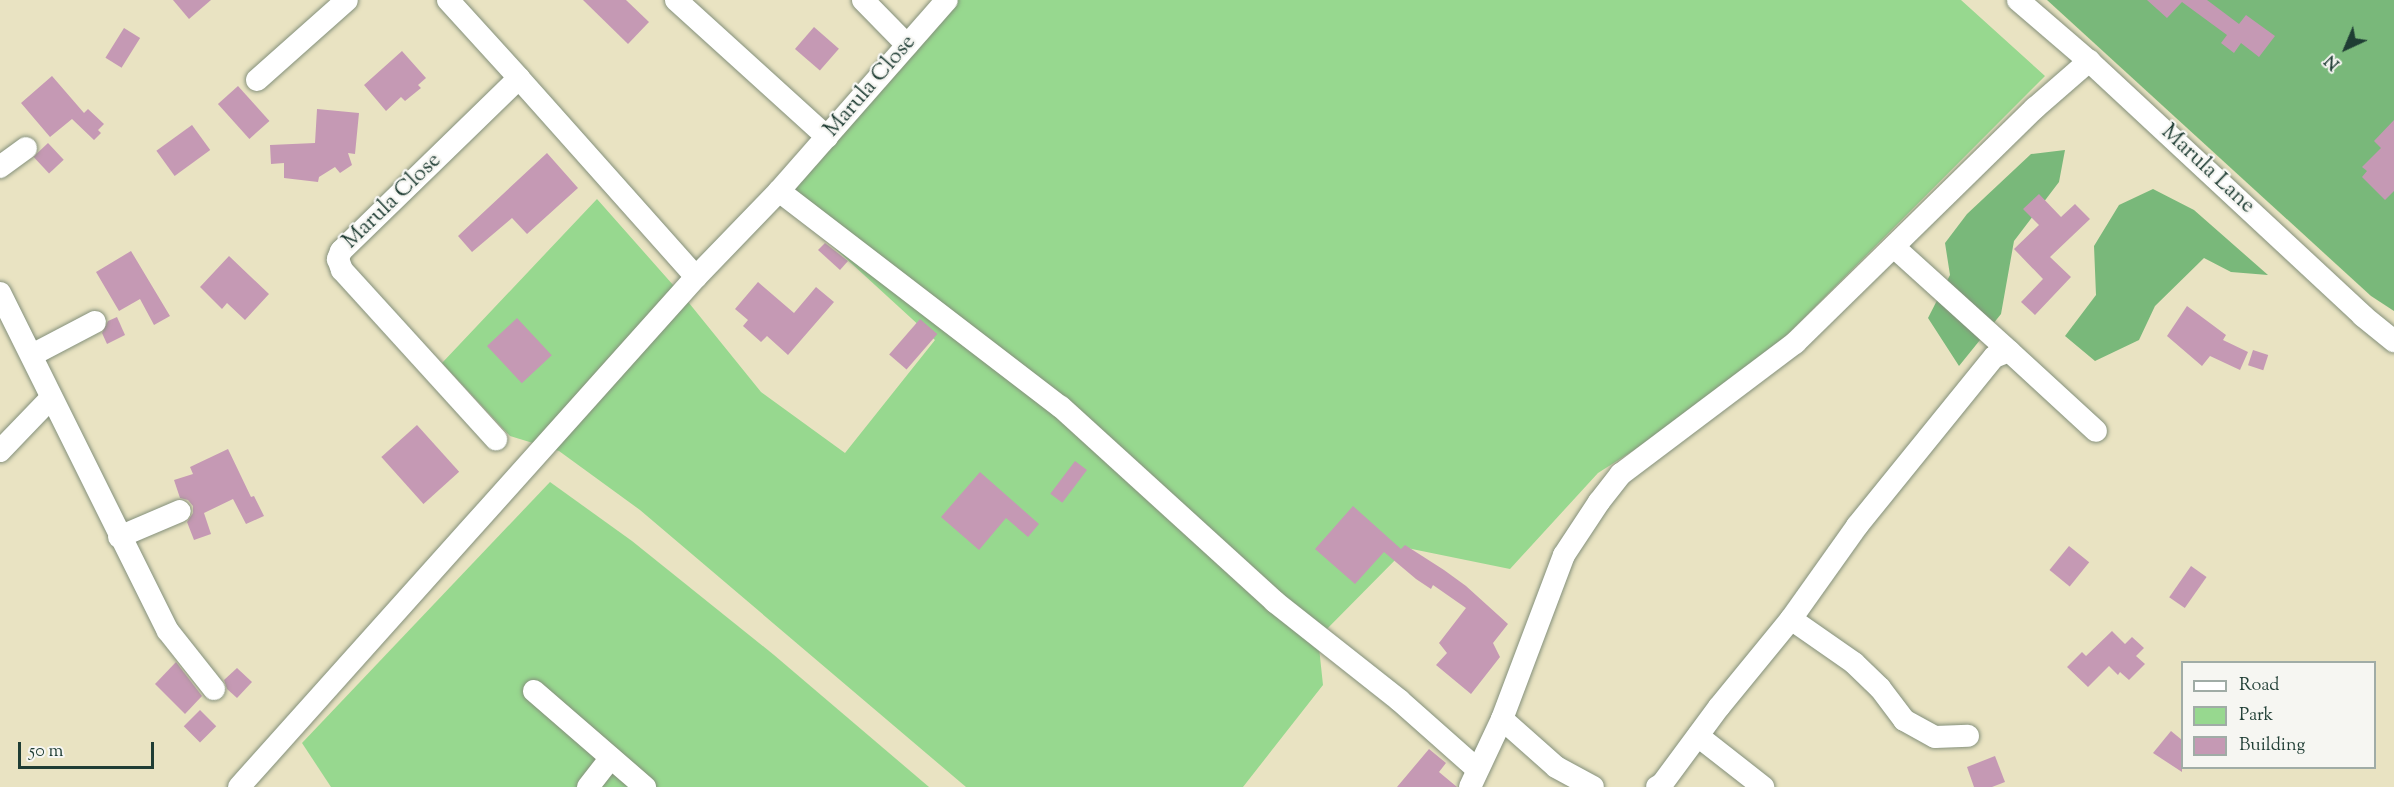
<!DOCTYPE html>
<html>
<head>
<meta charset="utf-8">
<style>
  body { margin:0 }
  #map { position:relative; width:2394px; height:787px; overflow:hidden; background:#e9e3c2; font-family:"Sorts Mill Goudy",serif }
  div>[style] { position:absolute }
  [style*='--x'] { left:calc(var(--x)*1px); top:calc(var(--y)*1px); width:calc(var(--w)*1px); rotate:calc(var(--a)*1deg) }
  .green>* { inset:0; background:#97d88f }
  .forest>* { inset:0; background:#79b87a }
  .building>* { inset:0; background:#c599b4; transform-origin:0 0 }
  .roads { filter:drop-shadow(0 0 2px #84907b) drop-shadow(0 0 2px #84907b) }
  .street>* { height:22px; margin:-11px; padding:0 11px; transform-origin:11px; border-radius:11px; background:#fff }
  span { translate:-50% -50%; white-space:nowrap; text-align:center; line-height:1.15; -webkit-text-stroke:4.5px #f6f6f2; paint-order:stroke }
  .street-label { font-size:22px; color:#1f3d34 }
  .legend { position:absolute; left:2181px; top:661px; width:195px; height:108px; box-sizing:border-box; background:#f6f6f2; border:2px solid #a0aca6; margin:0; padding:8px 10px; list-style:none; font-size:18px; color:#1f3d34 }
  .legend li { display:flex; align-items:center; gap:12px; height:30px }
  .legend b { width:30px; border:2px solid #a0aca6 }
  .north { position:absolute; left:2316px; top:18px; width:60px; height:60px; -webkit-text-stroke:4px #f6f6f2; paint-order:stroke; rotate:224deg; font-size:16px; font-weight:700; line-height:24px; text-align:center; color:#1f3d34 }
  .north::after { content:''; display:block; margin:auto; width:21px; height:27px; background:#1f3d34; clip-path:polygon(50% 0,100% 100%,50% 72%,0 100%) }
  .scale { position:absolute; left:18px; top:742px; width:136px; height:27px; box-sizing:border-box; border:3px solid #1f3d34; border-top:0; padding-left:8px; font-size:18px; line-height:21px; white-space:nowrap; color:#1f3d34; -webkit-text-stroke:4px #f6f6f2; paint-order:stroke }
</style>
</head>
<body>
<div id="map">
  <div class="green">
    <div style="clip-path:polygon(957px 0,1961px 0,2045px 76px,1787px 335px,1686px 417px,1598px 473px,1510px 569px,1407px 548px,1318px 638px,1323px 685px,1243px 787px,966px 787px,640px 510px,559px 451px,510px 436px,442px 363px,597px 199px,689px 303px,761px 392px,845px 453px,935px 340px,780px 198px)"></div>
    <div style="clip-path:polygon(550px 482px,632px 541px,774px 655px,929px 787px,331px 787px,302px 743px)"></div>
  </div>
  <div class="forest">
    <div style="clip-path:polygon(2047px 0,2394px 0,2394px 311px,2371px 296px)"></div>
    <div style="clip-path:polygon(2065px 150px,2059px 182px,2014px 241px,2001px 314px,1959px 366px,1928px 318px,1950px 275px,1945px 243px,1967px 214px,2031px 154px)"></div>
    <div style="clip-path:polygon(2153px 189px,2194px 210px,2268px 275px,2231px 272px,2204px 258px,2155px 306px,2139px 340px,2095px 361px,2065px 336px,2096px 295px,2094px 246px,2119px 205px)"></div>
  </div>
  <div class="building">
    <div style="clip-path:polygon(173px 0,211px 0,189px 19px)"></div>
    <div style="clip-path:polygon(583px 0,626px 0,649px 22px,628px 44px)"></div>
    <div style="clip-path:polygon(2147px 0,2207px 0,2239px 24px,2246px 15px,2275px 36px,2259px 57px,2241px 43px,2234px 53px,2221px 43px,2227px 35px,2182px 2px,2167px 18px)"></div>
    <div style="left:814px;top:27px;width:33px;height:29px;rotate:41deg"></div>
    <div style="left:124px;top:28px;width:19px;height:35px;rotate:32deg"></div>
    <div style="clip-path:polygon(402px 51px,426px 78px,418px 85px,421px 88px,405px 101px,401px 97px,386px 111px,364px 85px)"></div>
    <div style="clip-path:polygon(52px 76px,84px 113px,88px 109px,104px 124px,98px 130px,101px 133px,94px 140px,72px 119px,50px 137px,21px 103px)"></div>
    <div style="left:238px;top:86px;width:47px;height:27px;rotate:48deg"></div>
    <div style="clip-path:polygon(317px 109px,359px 113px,355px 154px,348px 153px,352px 165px,340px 173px,335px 167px,319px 177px,318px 182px,284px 178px,284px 163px,271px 164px,270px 145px,315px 143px)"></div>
    <div style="clip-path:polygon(2394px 120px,2394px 191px,2385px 200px,2362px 177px,2367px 171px,2362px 167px,2381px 148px,2374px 141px)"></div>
    <div style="left:192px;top:125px;width:31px;height:44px;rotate:54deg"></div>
    <div style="left:48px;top:143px;width:23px;height:20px;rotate:47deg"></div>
    <div style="clip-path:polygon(547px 153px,578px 188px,527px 234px,512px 218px,472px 252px,458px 236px)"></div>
    <div style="clip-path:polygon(2039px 194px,2061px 217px,2075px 204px,2090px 219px,2050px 257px,2071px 277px,2035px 315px,2021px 302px,2043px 279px,2014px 249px,2039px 225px,2023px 209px)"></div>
    <div style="clip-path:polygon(825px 243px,848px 261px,840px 270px,818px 250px)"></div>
    <div style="clip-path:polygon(131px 251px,170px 316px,154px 325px,140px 299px,119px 311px,96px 272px)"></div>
    <div style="clip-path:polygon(229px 256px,269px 294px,245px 320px,227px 303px,222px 309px,200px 287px)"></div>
    <div style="clip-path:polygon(758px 282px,794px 313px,816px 287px,834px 302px,788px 355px,767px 336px,761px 342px,743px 326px,748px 320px,735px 309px)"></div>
    <div style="clip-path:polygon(2187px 306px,2226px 335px,2223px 340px,2248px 352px,2240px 370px,2210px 356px,2202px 366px,2167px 336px)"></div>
    <div style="clip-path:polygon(117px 317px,125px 335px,107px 344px,102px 333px,108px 321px)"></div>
    <div style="left:517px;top:318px;width:51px;height:41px;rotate:47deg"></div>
    <div style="left:920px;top:319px;width:23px;height:47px;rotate:41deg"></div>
    <div style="left:2253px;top:350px;width:16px;height:16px;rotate:18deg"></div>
    <div style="left:417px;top:425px;width:63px;height:48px;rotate:48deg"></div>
    <div style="clip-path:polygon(228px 449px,251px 497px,254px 496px,264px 516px,246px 524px,233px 499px,204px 513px,211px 534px,194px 540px,187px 522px,193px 513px,193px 506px,188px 500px,180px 498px,174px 480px,193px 474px,190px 467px)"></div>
    <div style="left:1075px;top:461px;width:15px;height:41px;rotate:37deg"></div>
    <div style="clip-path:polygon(980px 472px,1039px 524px,1028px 537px,1006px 518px,979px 550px,941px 517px)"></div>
    <div style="clip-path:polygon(1353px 506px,1401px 549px,1405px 545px,1444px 570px,1466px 586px,1508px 624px,1493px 643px,1500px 657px,1471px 694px,1436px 665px,1447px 653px,1439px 643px,1466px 608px,1433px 585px,1431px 589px,1416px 579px,1384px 552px,1355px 584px,1315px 549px)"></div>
    <div style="left:2069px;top:546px;width:26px;height:31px;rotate:39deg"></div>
    <div style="left:2191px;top:566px;width:19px;height:38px;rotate:35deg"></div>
    <div style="clip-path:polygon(2112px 631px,2125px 644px,2132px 637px,2144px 648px,2136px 656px,2145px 664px,2129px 680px,2120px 672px,2118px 675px,2109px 666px,2088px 687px,2067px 667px,2082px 652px,2086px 656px)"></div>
    <div style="clip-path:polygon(176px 662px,202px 696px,185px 714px,155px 684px)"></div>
    <div style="clip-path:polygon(237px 668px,252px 682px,237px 698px,227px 689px,224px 680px)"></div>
    <div style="left:200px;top:710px;width:23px;height:23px;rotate:45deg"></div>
    <div style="clip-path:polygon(2171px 731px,2182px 740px,2182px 772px,2153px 753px)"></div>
    <div style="clip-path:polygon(1429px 749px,1446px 763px,1439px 772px,1457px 787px,1397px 787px)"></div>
    <div style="clip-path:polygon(1995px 756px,2005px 782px,1992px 787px,1974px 787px,1967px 767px)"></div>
  </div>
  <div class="roads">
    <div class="street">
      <div style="--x:448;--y:0;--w:105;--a:47.7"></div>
      <div style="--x:676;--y:0;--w:204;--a:42.2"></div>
      <div style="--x:863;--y:0;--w:63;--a:45.6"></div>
      <div style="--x:2018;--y:0;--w:94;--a:40.7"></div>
      <div style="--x:2089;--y:61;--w:374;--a:42.9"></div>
      <div style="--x:2363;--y:316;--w:40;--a:39"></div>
      <div style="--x:257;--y:80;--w:120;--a:-41.6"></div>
      <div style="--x:0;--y:167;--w:32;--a:-36"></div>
      <div style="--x:779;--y:191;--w:355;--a:37.5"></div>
      <div style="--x:1061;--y:407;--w:290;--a:42.3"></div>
      <div style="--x:1275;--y:602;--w:158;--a:38.3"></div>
      <div style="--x:1399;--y:700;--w:104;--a:41.5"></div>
      <div style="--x:1894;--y:247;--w:155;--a:42.1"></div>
      <div style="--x:696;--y:277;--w:120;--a:-46"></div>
      <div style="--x:779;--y:191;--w:254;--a:-48.7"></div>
      <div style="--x:0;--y:293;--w:377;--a:63.6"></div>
      <div style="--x:168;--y:631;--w:74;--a:51.6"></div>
      <div style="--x:32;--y:355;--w:71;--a:-27.6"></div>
      <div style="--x:0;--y:451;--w:74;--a:-46.1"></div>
      <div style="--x:119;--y:537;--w:66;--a:-23.1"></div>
      <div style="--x:1791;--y:619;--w:114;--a:-54.6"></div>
      <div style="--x:1857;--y:526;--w:218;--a:-51"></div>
      <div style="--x:1994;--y:357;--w:16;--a:-22"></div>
      <div style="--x:2009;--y:351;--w:118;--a:42.6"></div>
      <div style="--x:534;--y:691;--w:147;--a:40.9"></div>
      <div style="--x:1502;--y:719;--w:72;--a:41.6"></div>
      <div style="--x:1556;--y:767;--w:42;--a:28.4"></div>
      <div style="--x:1698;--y:736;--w:83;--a:38.1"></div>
      <div style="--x:239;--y:787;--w:685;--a:-48.14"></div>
      <div style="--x:696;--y:277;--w:266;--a:-131.7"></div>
      <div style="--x:519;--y:78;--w:248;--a:135.8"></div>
      <div style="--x:341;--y:251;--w:9;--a:111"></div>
      <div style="--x:338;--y:259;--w:12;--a:70"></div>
      <div style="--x:342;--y:270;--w:229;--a:47.7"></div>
      <div style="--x:588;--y:787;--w:37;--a:-52"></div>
      <div style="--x:1470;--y:787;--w:75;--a:-64.8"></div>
      <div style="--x:1502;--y:719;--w:175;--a:-69.3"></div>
      <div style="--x:1564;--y:555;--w:64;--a:-56.6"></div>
      <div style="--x:1599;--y:502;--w:36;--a:-52"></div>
      <div style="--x:1621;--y:474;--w:218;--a:-37"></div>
      <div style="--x:1795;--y:343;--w:336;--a:-44.4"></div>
      <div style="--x:2035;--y:108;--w:72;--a:-41"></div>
      <div style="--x:1657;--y:787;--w:6;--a:-31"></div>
      <div style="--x:1662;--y:784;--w:96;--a:-53.5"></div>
      <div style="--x:1719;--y:707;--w:114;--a:-50.7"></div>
      <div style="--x:1791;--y:619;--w:77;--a:34.9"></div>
      <div style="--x:1854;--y:663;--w:36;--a:44"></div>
      <div style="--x:1880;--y:688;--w:40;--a:53"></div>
      <div style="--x:1904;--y:720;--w:35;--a:29"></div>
      <div style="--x:1935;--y:737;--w:33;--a:-2"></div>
    </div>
  </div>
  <div class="street-label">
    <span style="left:871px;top:87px;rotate:-49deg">Marula Close</span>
    <span style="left:2207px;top:170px;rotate:43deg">Marula Lane</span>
    <span style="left:393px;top:202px;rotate:-44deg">Marula Close</span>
  </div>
  <ul class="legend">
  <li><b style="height:8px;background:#fff"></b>Road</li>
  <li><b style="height:16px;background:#97d88f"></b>Park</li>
  <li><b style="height:16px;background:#c599b4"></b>Building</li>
  </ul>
  <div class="north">N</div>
  <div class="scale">50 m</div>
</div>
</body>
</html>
